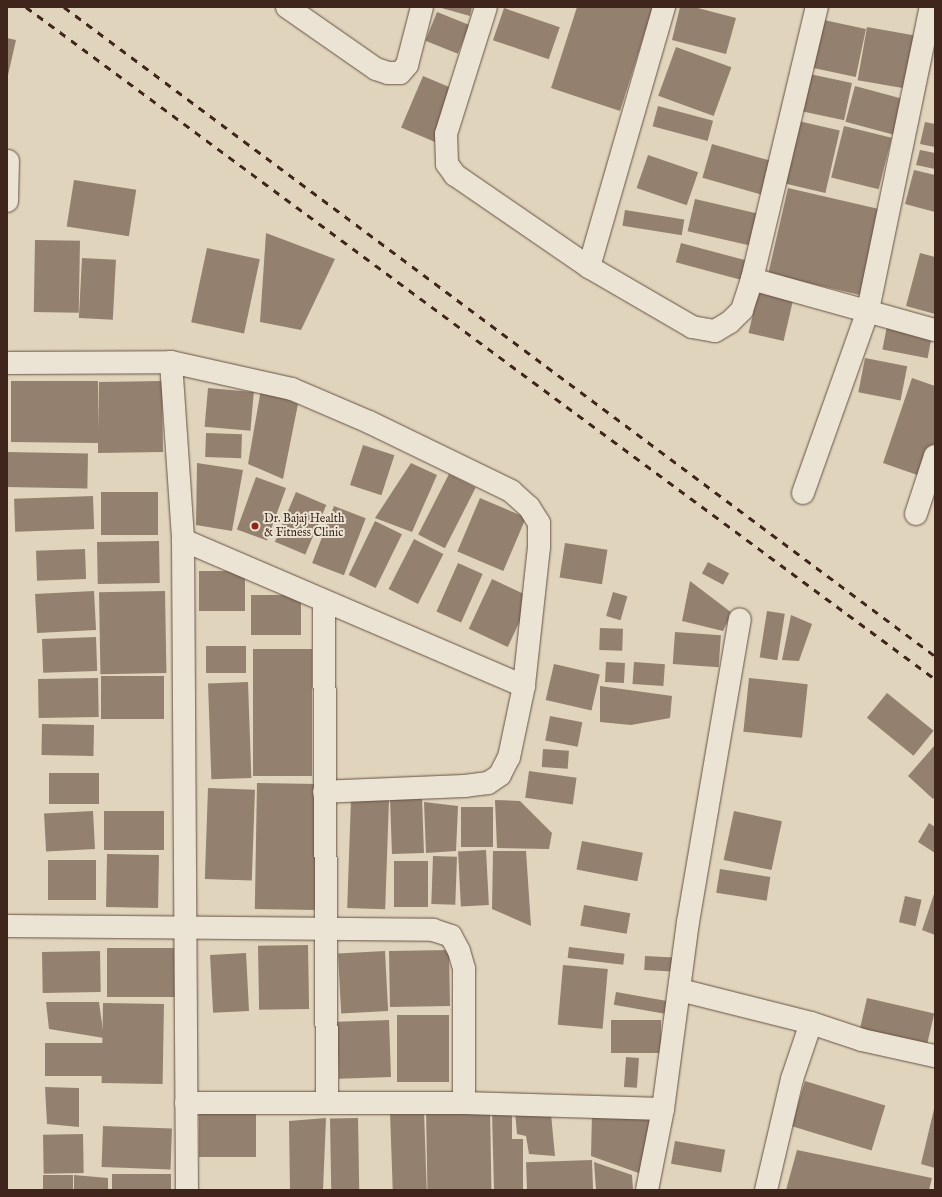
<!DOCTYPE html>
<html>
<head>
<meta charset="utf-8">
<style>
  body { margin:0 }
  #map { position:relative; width:942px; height:1197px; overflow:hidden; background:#e0d4bc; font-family:"IM FELL English",serif }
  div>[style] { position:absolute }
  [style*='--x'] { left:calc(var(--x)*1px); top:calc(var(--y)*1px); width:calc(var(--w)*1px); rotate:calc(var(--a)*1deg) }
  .building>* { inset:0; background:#93806f; transform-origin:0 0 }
  .roads { filter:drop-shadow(0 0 1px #675143) drop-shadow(0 0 1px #675143) }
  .minor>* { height:22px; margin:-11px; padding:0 11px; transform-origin:11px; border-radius:11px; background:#ebe3d3 }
  .rail>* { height:3px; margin-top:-1.5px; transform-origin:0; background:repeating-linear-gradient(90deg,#3f251b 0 7px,transparent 0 14px) }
  .dots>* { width:11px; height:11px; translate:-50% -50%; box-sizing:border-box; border:2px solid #ebe3d3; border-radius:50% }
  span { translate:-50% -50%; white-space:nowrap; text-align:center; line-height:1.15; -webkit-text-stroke:4px #ebe3d3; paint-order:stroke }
  .poi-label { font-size:12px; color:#3f251b }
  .left { translate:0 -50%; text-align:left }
  .frame { position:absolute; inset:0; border:8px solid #3f251b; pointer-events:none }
</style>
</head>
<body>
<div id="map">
  <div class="building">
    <div style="clip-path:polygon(438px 7px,472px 7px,470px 16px)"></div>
    <div style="clip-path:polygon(577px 7px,653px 7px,620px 111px,551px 88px)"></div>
    <div style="clip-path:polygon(680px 7px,694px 7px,736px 18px,726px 54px,672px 40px)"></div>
    <div style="left:504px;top:8px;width:59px;height:34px;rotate:19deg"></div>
    <div style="left:437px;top:12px;width:35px;height:31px;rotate:22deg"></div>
    <div style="left:819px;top:19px;width:48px;height:49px;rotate:12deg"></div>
    <div style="left:867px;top:27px;width:50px;height:54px;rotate:10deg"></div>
    <div style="clip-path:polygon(7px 38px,16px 40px,8px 75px,7px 75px)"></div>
    <div style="left:676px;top:47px;width:59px;height:52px;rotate:20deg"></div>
    <div style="left:805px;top:73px;width:48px;height:38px;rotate:12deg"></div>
    <div style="left:423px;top:76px;width:38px;height:56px;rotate:23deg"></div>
    <div style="left:855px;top:86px;width:50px;height:37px;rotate:15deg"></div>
    <div style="left:658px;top:106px;width:57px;height:21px;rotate:15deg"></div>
    <div style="left:794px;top:120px;width:47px;height:64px;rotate:13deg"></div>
    <div style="clip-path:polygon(925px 122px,935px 124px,935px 147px,920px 144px)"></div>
    <div style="left:844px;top:126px;width:49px;height:53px;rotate:14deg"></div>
    <div style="left:712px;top:144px;width:61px;height:35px;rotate:16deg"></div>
    <div style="clip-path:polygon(920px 150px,935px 153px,935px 169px,916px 165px)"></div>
    <div style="left:648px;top:155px;width:53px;height:35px;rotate:19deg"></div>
    <div style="clip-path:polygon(914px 170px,935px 175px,935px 212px,905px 204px)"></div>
    <div style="left:74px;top:180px;width:63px;height:47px;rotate:9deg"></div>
    <div style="left:788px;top:188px;width:102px;height:88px;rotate:13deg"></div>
    <div style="left:695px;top:199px;width:64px;height:33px;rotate:13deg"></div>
    <div style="left:625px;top:210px;width:60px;height:16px;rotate:9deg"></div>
    <div style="clip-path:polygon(266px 233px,335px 259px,301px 330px,260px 322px)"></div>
    <div style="left:35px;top:240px;width:45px;height:72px;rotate:1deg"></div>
    <div style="left:681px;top:243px;width:67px;height:20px;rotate:15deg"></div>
    <div style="left:207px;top:248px;width:54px;height:76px;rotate:12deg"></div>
    <div style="clip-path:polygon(920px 253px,935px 257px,935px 314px,906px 306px)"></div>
    <div style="left:82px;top:258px;width:34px;height:60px;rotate:3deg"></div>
    <div style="left:758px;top:292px;width:36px;height:42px;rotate:13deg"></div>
    <div style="left:887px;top:326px;width:46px;height:24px;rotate:11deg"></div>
    <div style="left:865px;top:358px;width:43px;height:35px;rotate:11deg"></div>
    <div style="clip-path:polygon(912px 378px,935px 386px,935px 441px,923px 477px,883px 463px)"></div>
    <div style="clip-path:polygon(11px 381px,98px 381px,98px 430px,99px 382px,162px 381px,163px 452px,98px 453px,98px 443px,11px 442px)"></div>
    <div style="left:208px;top:388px;width:46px;height:39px;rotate:5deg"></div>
    <div style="clip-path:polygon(261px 389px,298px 404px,283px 479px,248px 464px)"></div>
    <div style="left:206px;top:433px;width:36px;height:24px;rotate:2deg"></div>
    <div style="left:363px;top:445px;width:33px;height:42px;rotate:18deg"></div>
    <div style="left:7px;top:452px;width:81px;height:35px;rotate:1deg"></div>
    <div style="clip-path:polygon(197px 463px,243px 470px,232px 531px,196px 525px)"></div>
    <div style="clip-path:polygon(411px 463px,437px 475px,412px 532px,375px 518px)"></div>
    <div style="left:449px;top:474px;width:30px;height:68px;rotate:27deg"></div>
    <div style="left:256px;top:477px;width:32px;height:56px;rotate:20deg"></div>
    <div style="left:158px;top:492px;width:43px;height:57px;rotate:90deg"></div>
    <div style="left:296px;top:492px;width:33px;height:54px;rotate:23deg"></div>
    <div style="left:93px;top:496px;width:33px;height:79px;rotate:88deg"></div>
    <div style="left:480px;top:498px;width:50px;height:58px;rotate:23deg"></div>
    <div style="left:334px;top:506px;width:34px;height:61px;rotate:21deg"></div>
    <div style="left:375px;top:521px;width:30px;height:60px;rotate:26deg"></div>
    <div style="left:414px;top:539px;width:33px;height:56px;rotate:27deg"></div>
    <div style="left:159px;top:541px;width:42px;height:62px;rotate:89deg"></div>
    <div style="left:565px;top:543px;width:43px;height:35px;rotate:9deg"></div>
    <div style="left:85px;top:549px;width:30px;height:49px;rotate:88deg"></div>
    <div style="left:708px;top:562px;width:24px;height:13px;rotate:28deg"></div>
    <div style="left:458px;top:563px;width:27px;height:53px;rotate:24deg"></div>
    <div style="left:199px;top:571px;width:46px;height:40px"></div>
    <div style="left:492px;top:579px;width:43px;height:55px;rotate:25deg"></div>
    <div style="clip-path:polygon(690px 581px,732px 613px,723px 631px,682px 621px)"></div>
    <div style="left:94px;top:591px;width:39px;height:59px;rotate:87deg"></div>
    <div style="left:165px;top:591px;width:82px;height:66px;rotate:89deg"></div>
    <div style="left:613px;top:592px;width:15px;height:25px;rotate:16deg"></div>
    <div style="left:251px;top:595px;width:50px;height:40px"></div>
    <div style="left:767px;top:611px;width:18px;height:47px;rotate:9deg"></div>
    <div style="clip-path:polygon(791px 615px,812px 624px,799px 661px,782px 660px)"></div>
    <div style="left:600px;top:628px;width:23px;height:22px;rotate:2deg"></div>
    <div style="left:675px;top:632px;width:46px;height:32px;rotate:4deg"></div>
    <div style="left:96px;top:637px;width:34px;height:54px;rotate:88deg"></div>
    <div style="left:246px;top:646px;width:27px;height:40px;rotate:90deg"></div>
    <div style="left:312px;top:649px;width:127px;height:59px;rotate:90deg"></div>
    <div style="left:606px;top:662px;width:19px;height:20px;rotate:3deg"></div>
    <div style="left:634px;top:662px;width:31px;height:22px;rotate:4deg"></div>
    <div style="left:554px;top:664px;width:47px;height:37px;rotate:13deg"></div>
    <div style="left:164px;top:676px;width:43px;height:63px;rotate:90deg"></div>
    <div style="left:98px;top:678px;width:39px;height:60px;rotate:89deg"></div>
    <div style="left:749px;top:678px;width:59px;height:54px;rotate:6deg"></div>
    <div style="left:248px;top:682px;width:96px;height:40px;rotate:88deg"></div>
    <div style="clip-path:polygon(600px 686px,672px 696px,670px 718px,631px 725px,600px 722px)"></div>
    <div style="left:887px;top:693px;width:60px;height:32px;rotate:39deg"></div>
    <div style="left:550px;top:716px;width:33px;height:25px;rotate:11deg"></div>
    <div style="left:42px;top:724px;width:52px;height:31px;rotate:1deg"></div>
    <div style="clip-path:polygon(935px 745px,935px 796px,933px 799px,908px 776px)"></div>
    <div style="left:543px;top:749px;width:26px;height:18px;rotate:4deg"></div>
    <div style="left:529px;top:771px;width:48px;height:27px;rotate:8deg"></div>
    <div style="left:49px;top:773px;width:50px;height:31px"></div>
    <div style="left:257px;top:783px;width:60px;height:126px;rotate:1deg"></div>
    <div style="left:208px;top:788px;width:47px;height:91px;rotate:2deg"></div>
    <div style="left:422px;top:797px;width:56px;height:32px;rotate:88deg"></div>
    <div style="left:351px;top:799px;width:38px;height:109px;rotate:2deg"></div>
    <div style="clip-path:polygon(495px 800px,520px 801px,552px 833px,549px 849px,497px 848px)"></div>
    <div style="clip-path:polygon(424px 802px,458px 806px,456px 851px,426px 853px)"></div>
    <div style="left:493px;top:807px;width:40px;height:32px;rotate:90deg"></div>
    <div style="left:93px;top:811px;width:38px;height:49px;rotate:87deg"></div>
    <div style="left:104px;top:811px;width:60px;height:39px"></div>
    <div style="left:734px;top:811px;width:49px;height:50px;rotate:12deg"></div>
    <div style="clip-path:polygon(929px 823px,935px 827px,935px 853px,918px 842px)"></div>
    <div style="left:582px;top:841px;width:62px;height:29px;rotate:11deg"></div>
    <div style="left:486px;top:850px;width:55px;height:28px;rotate:87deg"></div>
    <div style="clip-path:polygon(493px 851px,526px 851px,531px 926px,492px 909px)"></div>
    <div style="left:107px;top:854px;width:52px;height:53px;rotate:1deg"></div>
    <div style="left:433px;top:856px;width:24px;height:48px;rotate:2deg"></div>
    <div style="left:96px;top:860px;width:40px;height:48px;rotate:90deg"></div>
    <div style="left:394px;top:861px;width:34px;height:46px"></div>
    <div style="left:720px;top:869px;width:51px;height:24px;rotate:9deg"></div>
    <div style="clip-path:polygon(935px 891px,935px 935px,922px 930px)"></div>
    <div style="left:905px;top:896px;width:17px;height:27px;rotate:13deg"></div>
    <div style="left:584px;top:905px;width:47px;height:21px;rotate:10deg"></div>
    <div style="left:308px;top:945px;width:64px;height:50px;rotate:89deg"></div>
    <div style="left:569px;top:947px;width:56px;height:11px;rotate:7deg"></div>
    <div style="left:178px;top:948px;width:49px;height:71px;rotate:90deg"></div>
    <div style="left:449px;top:950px;width:56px;height:60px;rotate:89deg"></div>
    <div style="left:100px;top:951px;width:41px;height:58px;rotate:89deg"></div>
    <div style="left:385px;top:951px;width:60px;height:47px;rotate:87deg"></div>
    <div style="left:246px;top:953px;width:58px;height:36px;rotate:87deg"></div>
    <div style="left:645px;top:956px;width:33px;height:14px;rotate:3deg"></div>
    <div style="left:563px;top:965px;width:45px;height:60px;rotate:5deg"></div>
    <div style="left:616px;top:992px;width:59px;height:13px;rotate:10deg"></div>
    <div style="left:867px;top:998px;width:69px;height:33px;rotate:13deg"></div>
    <div style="clip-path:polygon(46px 1002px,99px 1002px,104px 1038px,49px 1029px)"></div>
    <div style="left:103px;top:1003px;width:61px;height:80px;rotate:1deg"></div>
    <div style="left:397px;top:1015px;width:52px;height:67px"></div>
    <div style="left:389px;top:1020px;width:57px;height:52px;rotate:88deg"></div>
    <div style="left:611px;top:1020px;width:50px;height:33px"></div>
    <div style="left:45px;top:1043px;width:58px;height:33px"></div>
    <div style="left:626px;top:1057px;width:13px;height:30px;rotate:4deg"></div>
    <div style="left:805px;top:1081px;width:84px;height:47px;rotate:17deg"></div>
    <div style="clip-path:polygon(45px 1087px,79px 1088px,79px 1127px,47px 1124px)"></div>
    <div style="left:490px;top:1107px;width:83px;height:64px;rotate:89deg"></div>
    <div style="left:199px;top:1108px;width:57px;height:49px"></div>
    <div style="clip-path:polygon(934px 1109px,935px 1109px,935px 1168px,921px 1164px)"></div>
    <div style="left:424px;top:1111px;width:79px;height:34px;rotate:88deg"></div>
    <div style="clip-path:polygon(515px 1111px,551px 1114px,555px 1156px,529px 1154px,526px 1136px,517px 1134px)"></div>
    <div style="clip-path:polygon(492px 1112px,512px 1112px,512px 1139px,523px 1139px,523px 1190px,494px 1190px)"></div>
    <div style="clip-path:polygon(592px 1113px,654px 1114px,647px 1176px,591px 1156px)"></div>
    <div style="clip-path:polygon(326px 1118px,323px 1190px,290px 1190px,289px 1121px)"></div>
    <div style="left:358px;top:1118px;width:72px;height:28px;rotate:89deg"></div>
    <div style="left:103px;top:1126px;width:69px;height:41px;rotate:2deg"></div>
    <div style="left:83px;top:1134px;width:39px;height:40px;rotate:89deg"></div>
    <div style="left:675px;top:1141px;width:51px;height:23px;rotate:10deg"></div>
    <div style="clip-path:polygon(797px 1150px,932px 1178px,929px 1190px,786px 1190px)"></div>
    <div style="left:592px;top:1160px;width:30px;height:66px;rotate:88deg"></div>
    <div style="clip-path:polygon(594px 1162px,632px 1175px,633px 1190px,596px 1190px)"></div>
    <div style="left:112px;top:1174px;width:59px;height:16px"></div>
    <div style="left:43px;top:1175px;width:30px;height:15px"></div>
    <div style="clip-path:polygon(74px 1175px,108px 1178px,108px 1190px,74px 1190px)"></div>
  </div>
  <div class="roads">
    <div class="minor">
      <div style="--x:287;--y:7;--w:108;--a:34.9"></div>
      <div style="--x:376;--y:69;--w:13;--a:18"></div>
      <div style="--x:388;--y:73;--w:12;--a:0"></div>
      <div style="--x:400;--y:73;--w:11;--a:-49"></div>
      <div style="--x:407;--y:65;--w:60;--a:-75.5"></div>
      <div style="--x:486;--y:7;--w:133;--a:107.5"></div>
      <div style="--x:446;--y:134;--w:30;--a:88"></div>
      <div style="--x:447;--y:164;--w:14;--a:54"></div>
      <div style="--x:455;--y:175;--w:163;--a:34.5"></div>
      <div style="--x:589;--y:267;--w:119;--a:30.2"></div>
      <div style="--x:692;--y:327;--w:23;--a:10"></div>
      <div style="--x:715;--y:331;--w:17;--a:-31"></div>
      <div style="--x:730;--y:322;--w:17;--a:-45"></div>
      <div style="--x:742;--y:310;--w:33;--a:-72"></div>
      <div style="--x:752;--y:279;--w:280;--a:-76.6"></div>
      <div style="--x:7;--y:201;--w:40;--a:-88.6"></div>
      <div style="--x:589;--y:267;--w:271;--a:-73.9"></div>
      <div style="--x:752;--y:279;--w:190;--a:15.6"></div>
      <div style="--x:171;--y:362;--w:178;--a:86.1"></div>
      <div style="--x:183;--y:540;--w:650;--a:89.65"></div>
      <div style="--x:7;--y:363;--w:164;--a:-0.3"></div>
      <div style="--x:171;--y:362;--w:124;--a:12.6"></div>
      <div style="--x:292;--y:389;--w:84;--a:23.2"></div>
      <div style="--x:369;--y:422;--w:158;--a:25.9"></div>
      <div style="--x:511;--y:491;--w:24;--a:42"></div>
      <div style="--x:529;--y:507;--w:19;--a:58"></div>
      <div style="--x:539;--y:523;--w:24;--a:90"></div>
      <div style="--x:539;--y:547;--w:140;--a:96.2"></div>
      <div style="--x:524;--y:686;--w:73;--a:101.9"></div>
      <div style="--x:509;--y:757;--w:20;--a:117"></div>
      <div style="--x:500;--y:775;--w:14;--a:146"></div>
      <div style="--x:488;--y:783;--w:23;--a:173"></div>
      <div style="--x:465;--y:786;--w:141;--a:177.6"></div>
      <div style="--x:803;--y:493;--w:194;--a:-70.4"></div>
      <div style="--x:868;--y:310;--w:309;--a:-78.3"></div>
      <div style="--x:916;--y:514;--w:61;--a:-71.9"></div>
      <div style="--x:183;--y:540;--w:371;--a:23.2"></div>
      <div style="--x:324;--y:601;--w:500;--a:89.66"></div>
      <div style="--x:7;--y:926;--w:426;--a:0.5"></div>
      <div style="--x:433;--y:930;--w:19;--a:18"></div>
      <div style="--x:451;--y:936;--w:17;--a:62"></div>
      <div style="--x:459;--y:951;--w:19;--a:74"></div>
      <div style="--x:464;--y:969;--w:134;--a:90"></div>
      <div style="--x:680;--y:990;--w:135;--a:14.1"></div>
      <div style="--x:811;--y:1023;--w:54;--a:18.4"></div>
      <div style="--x:862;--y:1040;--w:74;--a:12.5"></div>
      <div style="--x:186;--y:1103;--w:278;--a:0"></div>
      <div style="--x:464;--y:1103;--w:199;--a:1.7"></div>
      <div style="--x:647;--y:1190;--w:83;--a:-78.8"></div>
      <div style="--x:663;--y:1109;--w:189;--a:-82.4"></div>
      <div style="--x:688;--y:922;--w:307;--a:-80.3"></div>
      <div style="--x:766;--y:1190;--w:114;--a:-76.8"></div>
      <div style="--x:792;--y:1079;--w:59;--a:-71.3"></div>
    </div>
  </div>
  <div class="rail">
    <div style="--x:26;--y:7;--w:1130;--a:36.47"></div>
    <div style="--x:64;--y:7;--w:1086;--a:36.69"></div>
  </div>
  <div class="dots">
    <div style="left:255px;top:526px;background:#8f2418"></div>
  </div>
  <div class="poi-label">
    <span class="left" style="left:264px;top:526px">Dr. Bajaj Health<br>&amp; Fitness Clinic</span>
  </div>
  <div class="frame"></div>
</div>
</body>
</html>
